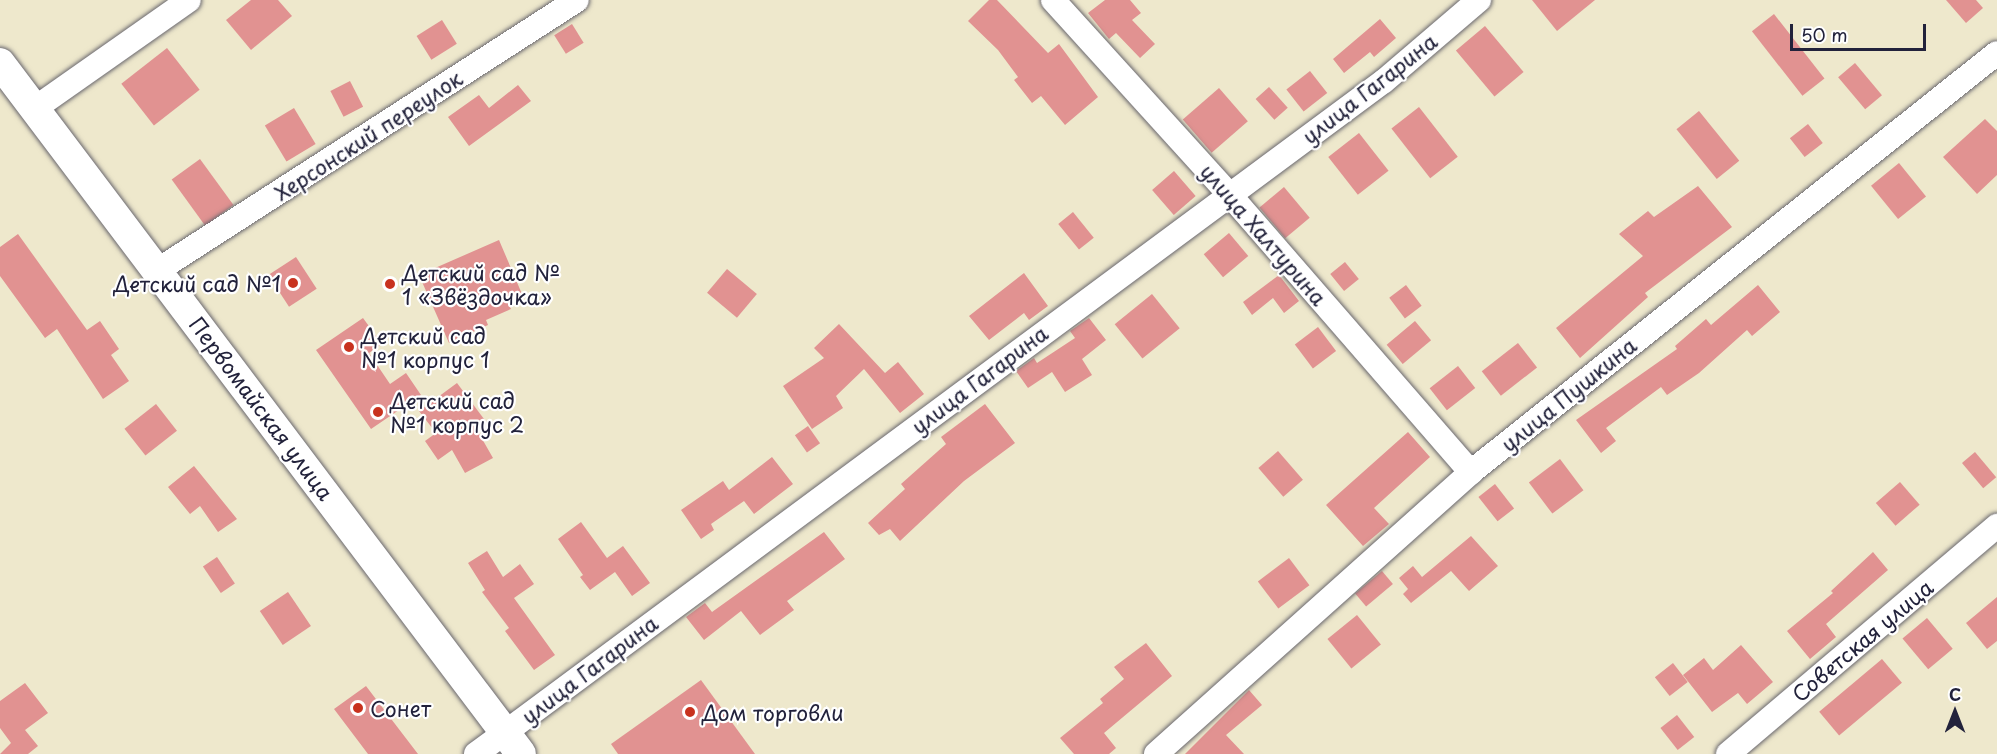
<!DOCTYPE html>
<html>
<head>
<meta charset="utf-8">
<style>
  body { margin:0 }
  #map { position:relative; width:1997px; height:754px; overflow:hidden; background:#eee8cc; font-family:"Playpen Sans",sans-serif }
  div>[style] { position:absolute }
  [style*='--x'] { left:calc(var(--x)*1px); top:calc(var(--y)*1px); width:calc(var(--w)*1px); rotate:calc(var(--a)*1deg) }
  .building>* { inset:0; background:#e19291; transform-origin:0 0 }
  .roads { filter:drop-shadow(0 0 2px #69676e) drop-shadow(0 0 2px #69676e) }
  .minor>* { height:24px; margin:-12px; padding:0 12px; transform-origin:12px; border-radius:12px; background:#fff }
  .major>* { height:30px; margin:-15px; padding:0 15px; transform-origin:15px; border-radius:15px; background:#fff }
  .dots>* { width:16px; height:16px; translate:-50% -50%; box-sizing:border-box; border:3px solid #fff; border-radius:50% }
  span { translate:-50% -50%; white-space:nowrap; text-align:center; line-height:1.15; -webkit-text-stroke:4.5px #fff; paint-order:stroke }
  .street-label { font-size:21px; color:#22223b }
  .poi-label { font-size:21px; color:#22223b }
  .left { translate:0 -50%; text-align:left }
  .right { translate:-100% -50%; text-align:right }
  .north { position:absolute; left:1925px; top:682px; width:60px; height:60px; -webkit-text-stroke:4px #fff; paint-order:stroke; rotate:0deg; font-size:16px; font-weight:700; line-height:24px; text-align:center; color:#22223b }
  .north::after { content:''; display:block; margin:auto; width:21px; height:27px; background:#22223b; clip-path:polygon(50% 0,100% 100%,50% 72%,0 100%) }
  .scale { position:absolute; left:1790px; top:24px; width:136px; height:27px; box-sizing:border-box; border:3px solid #22223b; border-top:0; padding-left:8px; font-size:18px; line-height:21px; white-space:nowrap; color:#22223b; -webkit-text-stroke:4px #fff; paint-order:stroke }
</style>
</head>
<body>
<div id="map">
  <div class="building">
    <div style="clip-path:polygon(251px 0,278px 0,292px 16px,251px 50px,226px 20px)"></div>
    <div style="clip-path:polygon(989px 0,997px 0,1048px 53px,1059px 44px,1098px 97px,1065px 125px,1041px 96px,1032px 103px,1014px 80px,1018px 77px,998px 50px,968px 21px)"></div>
    <div style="clip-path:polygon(1105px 0,1130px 0,1141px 13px,1132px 20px,1155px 44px,1140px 58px,1116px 33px,1109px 39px,1088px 13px)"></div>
    <div style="clip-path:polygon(1532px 0,1595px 0,1557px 31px)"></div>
    <div style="clip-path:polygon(1946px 0,1976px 0,1983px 8px,1966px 23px)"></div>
    <div style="left:1774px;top:14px;width:82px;height:28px;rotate:52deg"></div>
    <div style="clip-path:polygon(1380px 19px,1396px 38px,1374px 57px,1370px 52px,1344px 73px,1333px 59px)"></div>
    <div style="left:442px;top:20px;width:28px;height:30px;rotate:58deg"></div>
    <div style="left:572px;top:24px;width:22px;height:21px;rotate:58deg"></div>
    <div style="left:1485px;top:26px;width:60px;height:38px;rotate:50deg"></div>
    <div style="left:167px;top:48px;width:53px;height:58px;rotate:52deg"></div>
    <div style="left:1855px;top:63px;width:42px;height:22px;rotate:50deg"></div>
    <div style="left:1310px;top:71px;width:28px;height:30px;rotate:52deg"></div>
    <div style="left:350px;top:81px;width:29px;height:22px;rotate:63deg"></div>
    <div style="clip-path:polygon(518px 85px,531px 101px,469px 146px,448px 117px,479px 95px,489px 108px)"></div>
    <div style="left:1269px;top:87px;width:28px;height:18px;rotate:48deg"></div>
    <div style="left:1219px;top:88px;width:44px;height:48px;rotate:49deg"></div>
    <div style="left:1419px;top:107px;width:63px;height:35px;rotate:52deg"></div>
    <div style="left:294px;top:108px;width:42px;height:34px;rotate:59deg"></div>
    <div style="left:1699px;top:111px;width:64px;height:29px;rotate:51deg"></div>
    <div style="clip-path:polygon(1985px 119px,1997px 131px,1997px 175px,1977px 194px,1943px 157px)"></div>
    <div style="left:1808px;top:124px;width:24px;height:23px;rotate:52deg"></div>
    <div style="left:1359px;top:133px;width:48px;height:39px;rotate:52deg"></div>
    <div style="left:200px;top:159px;width:57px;height:35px;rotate:54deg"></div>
    <div style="left:1899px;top:163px;width:43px;height:36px;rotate:51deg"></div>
    <div style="left:1174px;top:171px;width:33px;height:29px;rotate:49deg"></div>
    <div style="clip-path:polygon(1698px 186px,1732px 227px,1645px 293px,1648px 297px,1580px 358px,1556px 328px,1643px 256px,1619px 234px,1648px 211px,1654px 217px)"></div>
    <div style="left:1284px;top:187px;width:40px;height:32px;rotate:50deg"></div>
    <div style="left:1073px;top:212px;width:33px;height:19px;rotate:51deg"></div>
    <div style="left:1229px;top:233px;width:30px;height:33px;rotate:50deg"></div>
    <div style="clip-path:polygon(18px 234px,87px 330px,100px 321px,119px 349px,111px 355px,129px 381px,103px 399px,57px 329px,45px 338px,0 276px,0 247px)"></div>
    <div style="clip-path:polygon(499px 240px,522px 294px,507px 300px,511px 309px,486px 320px,488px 325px,449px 343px,419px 275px)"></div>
    <div style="left:296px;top:257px;width:38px;height:33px;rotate:57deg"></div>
    <div style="left:1345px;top:262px;width:22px;height:19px;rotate:51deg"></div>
    <div style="left:727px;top:269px;width:39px;height:31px;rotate:40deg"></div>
    <div style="clip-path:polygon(1024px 273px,1048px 306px,1029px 320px,1024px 313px,989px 340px,969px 316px)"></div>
    <div style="clip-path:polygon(1279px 275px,1299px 301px,1284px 313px,1273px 298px,1252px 315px,1243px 302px)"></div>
    <div style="left:1406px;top:285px;width:26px;height:21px;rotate:53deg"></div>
    <div style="clip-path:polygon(1758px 285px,1780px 312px,1752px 336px,1747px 330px,1699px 373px,1667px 395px,1661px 387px,1606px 428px,1616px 441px,1601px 453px,1576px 420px,1677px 349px,1675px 346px,1706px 319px,1711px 325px)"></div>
    <div style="left:1152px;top:294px;width:44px;height:48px;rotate:51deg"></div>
    <div style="clip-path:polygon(363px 318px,382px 344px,369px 353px,390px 384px,406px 373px,421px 395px,371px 429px,316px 350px)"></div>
    <div style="clip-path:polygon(1089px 318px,1106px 340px,1082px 359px,1092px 375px,1065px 392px,1052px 372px,1028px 388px,1016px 371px,1034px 358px,1037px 363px,1075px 338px,1070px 331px)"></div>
    <div style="left:1415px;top:321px;width:25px;height:37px;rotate:50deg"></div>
    <div style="clip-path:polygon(839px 324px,885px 373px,898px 362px,924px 394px,900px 413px,864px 369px,836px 396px,843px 408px,812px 429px,783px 386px,824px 358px,814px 348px)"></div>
    <div style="left:1318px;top:327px;width:30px;height:29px;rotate:53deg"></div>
    <div style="left:1518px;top:343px;width:31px;height:46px;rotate:52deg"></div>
    <div style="left:1458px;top:366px;width:28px;height:36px;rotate:52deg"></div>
    <div style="clip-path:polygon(457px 383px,487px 423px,477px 430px,493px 458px,465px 473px,452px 450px,438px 460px,425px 441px,436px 433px,419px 411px)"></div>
    <div style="left:156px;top:404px;width:34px;height:40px;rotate:52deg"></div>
    <div style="clip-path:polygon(985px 404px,1015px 443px,964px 481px,900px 541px,890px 529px,879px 535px,868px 523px,905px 489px,901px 484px,946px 444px,941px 437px)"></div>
    <div style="left:808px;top:426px;width:21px;height:16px;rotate:55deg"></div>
    <div style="clip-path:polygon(1408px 432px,1430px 457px,1374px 508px,1389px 524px,1363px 546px,1326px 505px)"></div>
    <div style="left:1278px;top:451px;width:38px;height:26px;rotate:49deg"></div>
    <div style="left:1975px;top:452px;width:33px;height:17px;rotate:50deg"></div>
    <div style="clip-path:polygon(772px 457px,793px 484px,754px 514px,744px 501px,711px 524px,714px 530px,701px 539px,681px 510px,723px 481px,729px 490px)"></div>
    <div style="left:1560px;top:459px;width:39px;height:39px;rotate:53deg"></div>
    <div style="clip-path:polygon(194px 466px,237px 519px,218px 532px,200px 506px,190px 514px,168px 487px)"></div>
    <div style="left:1900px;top:482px;width:30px;height:32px;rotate:49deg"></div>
    <div style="left:1495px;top:484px;width:31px;height:21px;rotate:52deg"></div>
    <div style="clip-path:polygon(581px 522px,607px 558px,623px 546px,650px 583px,632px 596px,615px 572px,590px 590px,580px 577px,583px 575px,558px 539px)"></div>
    <div style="clip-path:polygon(824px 532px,845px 559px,787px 601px,794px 610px,760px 635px,741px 611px,704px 640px,686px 617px,705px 603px,712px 612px)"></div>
    <div style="clip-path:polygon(1471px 536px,1498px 566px,1469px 591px,1451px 571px,1411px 603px,1403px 594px,1408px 589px,1399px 578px,1413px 566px,1422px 577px)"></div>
    <div style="clip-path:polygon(487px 551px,503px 577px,520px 564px,534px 584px,514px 598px,555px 655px,534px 670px,505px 631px,509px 628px,482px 592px,485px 590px,468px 563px)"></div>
    <div style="clip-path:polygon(1873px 552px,1888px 570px,1826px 624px,1836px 637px,1810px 659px,1787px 631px,1833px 593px,1831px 591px)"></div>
    <div style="left:217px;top:557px;width:32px;height:17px;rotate:56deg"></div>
    <div style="left:1289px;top:558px;width:34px;height:39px;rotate:53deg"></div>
    <div style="left:1382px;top:571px;width:17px;height:35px;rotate:50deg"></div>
    <div style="left:288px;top:592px;width:41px;height:34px;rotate:56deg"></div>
    <div style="clip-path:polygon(1997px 597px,1997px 641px,1987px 649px,1966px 623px)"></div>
    <div style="left:1357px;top:615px;width:38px;height:38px;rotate:51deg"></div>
    <div style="left:1927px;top:618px;width:40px;height:32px;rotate:50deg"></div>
    <div style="clip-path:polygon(1146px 643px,1172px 676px,1104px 733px,1116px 748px,1109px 754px,1074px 754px,1060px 738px,1103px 703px,1100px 699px,1124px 679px,1114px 667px)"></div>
    <div style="clip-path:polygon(1741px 645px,1773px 682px,1747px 704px,1738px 693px,1712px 712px,1683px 675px,1704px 658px,1713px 670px)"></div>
    <div style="left:1882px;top:659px;width:31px;height:82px;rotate:50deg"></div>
    <div style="left:1673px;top:663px;width:24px;height:23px;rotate:52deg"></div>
    <div style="clip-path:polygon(701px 680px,755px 754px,618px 754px,611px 744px)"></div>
    <div style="clip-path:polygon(25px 683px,48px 713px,25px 730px,38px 746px,28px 754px,0 754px,11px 743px,0 728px,0 701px)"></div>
    <div style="clip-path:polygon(366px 686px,382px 707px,418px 754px,368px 754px,334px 709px)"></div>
    <div style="clip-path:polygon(1249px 690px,1262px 705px,1226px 735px,1244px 754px,1185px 754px)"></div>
    <div style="left:1677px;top:715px;width:28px;height:21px;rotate:52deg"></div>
  </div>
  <div class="roads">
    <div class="minor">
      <div style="--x:1053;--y:0;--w:262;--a:47.8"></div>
      <div style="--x:1229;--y:194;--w:369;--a:49"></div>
      <div style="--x:34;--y:109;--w:189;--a:-35.1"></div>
      <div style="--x:158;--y:270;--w:498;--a:-32.8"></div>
      <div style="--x:476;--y:754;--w:1130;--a:-36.55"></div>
      <div style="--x:1384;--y:81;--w:125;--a:-40.5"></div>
      <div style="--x:1156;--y:754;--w:423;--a:-41.8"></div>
      <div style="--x:1471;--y:472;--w:672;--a:-38.54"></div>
      <div style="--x:1728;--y:754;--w:353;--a:-40.3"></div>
    </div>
    <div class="major">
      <div style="--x:0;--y:63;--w:865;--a:52.98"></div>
    </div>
  </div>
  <div class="dots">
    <div style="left:293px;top:283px;background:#c8321e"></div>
    <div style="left:390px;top:284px;background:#c8321e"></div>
    <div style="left:349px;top:347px;background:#c8321e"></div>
    <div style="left:378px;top:412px;background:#c8321e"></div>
    <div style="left:358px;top:708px;background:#c8321e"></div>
    <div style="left:690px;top:712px;background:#c8321e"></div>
  </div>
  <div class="street-label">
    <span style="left:1369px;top:88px;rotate:-38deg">улица Гагарина</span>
    <span style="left:368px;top:135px;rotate:-33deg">Херсонский переулок</span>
    <span style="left:1264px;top:234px;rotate:49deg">улица Халтурина</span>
    <span style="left:979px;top:379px;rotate:-37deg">улица Гагарина</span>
    <span style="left:1568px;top:394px;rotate:-39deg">улица Пушкина</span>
    <span style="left:262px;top:408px;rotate:53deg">Первомайская улица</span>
    <span style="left:1862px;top:640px;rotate:-40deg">Советская улица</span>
    <span style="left:589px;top:669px;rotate:-37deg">улица Гагарина</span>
  </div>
  <div class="poi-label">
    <span class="left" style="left:402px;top:284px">Детский сад №<br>1 «Звёздочка»</span>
    <span class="right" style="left:281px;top:283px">Детский сад №1</span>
    <span class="left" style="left:361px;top:347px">Детский сад<br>№1 корпус 1</span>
    <span class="left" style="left:390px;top:412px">Детский сад<br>№1 корпус 2</span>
    <span class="left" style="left:370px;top:708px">Сонет</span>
    <span class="left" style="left:702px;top:712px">Дом торговли</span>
  </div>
  <div class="north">С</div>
  <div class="scale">50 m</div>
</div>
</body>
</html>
